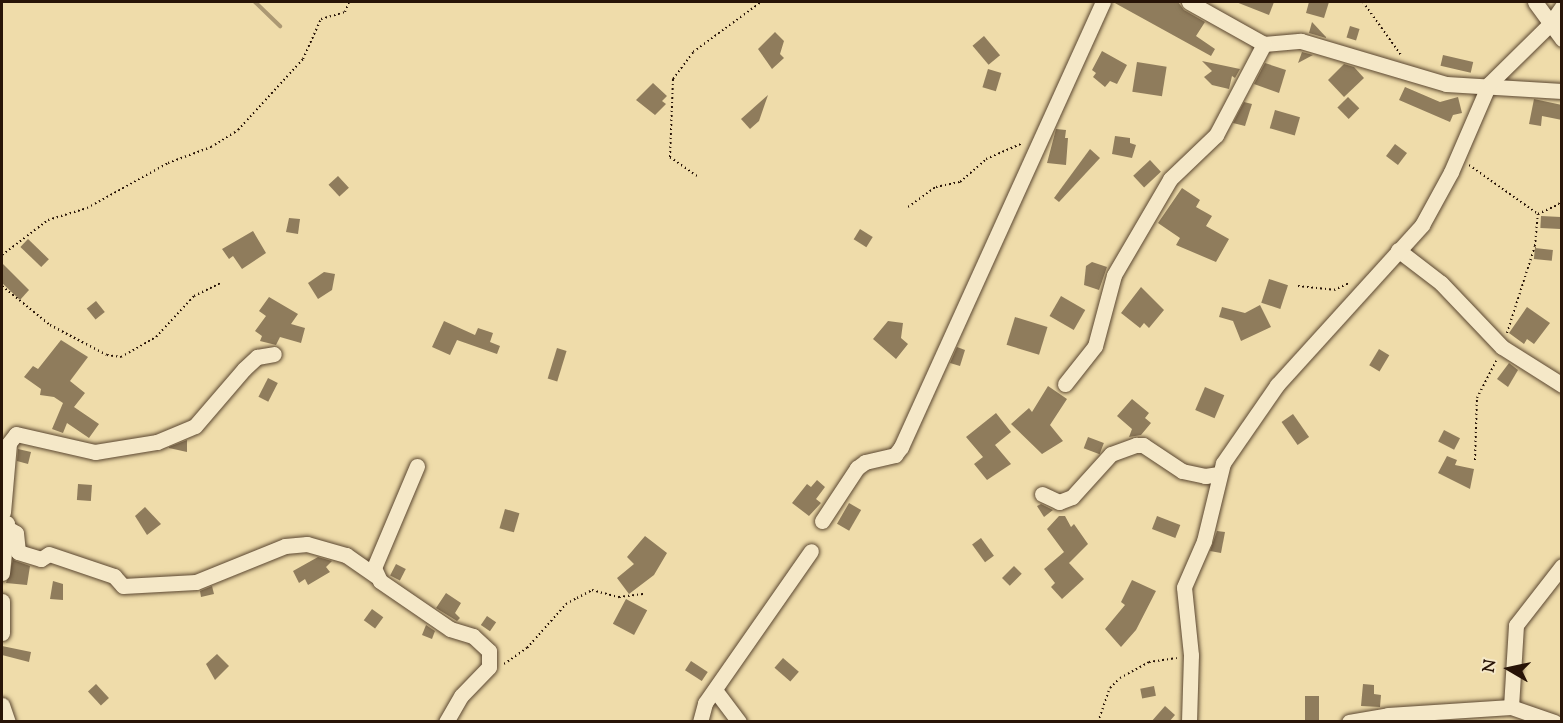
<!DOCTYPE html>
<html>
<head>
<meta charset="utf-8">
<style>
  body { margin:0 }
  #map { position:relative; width:1563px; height:723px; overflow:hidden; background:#efdcaa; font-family:"Sorts Mill Goudy",serif }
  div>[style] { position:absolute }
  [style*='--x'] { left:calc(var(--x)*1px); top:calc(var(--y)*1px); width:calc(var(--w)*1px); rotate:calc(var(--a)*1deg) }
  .stream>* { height:4px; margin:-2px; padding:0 2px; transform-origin:2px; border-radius:2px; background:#ab9873 }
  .building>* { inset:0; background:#8f7c5c; transform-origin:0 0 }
  .path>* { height:2px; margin-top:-1px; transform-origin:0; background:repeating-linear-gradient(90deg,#281407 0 1.5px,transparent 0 4.5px) }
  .roads { filter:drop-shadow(0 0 2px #5a4630) drop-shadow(0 0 2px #5a4630) }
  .minor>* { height:15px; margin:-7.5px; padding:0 7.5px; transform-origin:7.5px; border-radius:7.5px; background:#f5e8c8 }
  span { translate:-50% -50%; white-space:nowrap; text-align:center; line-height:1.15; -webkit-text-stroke:5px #f5e8c8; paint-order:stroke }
  .frame { position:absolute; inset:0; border:3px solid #281407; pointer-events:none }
  .north { position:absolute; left:1479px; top:639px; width:60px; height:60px; -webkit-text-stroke:4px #f5e8c8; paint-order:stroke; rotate:279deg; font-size:16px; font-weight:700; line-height:24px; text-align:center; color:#281407 }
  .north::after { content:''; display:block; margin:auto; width:21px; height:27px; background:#281407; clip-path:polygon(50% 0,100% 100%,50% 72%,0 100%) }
</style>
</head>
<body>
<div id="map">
  <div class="stream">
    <div style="--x:255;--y:2;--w:35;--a:44"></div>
  </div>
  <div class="building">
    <div style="clip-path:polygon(1113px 2px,1178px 2px,1184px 10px,1205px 22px,1196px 36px,1215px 49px,1211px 56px)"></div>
    <div style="clip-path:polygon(1236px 2px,1274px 2px,1269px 15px)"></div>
    <div style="clip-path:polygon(1309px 2px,1329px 2px,1324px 18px,1306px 13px)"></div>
    <div style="clip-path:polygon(1312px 22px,1326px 37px,1326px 38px,1309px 33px)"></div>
    <div style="left:1350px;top:26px;width:10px;height:12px;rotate:17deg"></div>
    <div style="clip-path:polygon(775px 32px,784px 41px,780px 54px,784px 58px,772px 69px,758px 49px)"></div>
    <div style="left:984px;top:36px;width:25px;height:15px;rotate:50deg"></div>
    <div style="clip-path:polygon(1102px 51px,1127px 65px,1117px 84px,1110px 81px,1105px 87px,1093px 77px,1096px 73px,1092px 70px)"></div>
    <div style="clip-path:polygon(1302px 52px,1313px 55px,1298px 63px)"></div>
    <div style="left:1443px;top:55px;width:31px;height:11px;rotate:13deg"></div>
    <div style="clip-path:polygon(1202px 61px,1240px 69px,1235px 78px,1232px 76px,1229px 89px,1212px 85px,1204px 77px,1212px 71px)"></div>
    <div style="left:1137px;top:62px;width:30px;height:30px;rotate:9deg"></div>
    <div style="clip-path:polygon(1265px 63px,1286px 70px,1279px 93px,1254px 84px)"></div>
    <div style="clip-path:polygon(1344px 64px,1354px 67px,1364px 78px,1344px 97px,1328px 80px)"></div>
    <div style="left:988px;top:69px;width:14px;height:19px;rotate:17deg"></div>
    <div style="clip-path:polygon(653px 83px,667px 96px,662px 101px,666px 104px,655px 115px,636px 100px)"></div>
    <div style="clip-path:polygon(1405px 87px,1440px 102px,1458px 97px,1462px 113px,1453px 115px,1450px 122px,1399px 100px)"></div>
    <div style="clip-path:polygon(768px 95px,759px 121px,750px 129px,741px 119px)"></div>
    <div style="left:1348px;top:97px;width:16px;height:15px;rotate:45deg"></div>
    <div style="clip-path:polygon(1534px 99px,1562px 105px,1562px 120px,1542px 116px,1541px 126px,1529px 124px)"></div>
    <div style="clip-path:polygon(1244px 102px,1252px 104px,1245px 126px,1233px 123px)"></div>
    <div style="left:1275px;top:110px;width:26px;height:19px;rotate:16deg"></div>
    <div style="clip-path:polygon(1056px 129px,1066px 130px,1065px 138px,1068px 138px,1066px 165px,1047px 163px)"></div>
    <div style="clip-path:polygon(1115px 136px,1130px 138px,1130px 143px,1136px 145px,1132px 158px,1112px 154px)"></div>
    <div style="left:1395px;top:144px;width:15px;height:15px;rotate:37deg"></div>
    <div style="clip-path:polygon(1090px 149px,1100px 158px,1059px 202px,1054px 198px)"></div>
    <div style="left:1150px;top:160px;width:16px;height:23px;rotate:47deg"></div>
    <div style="left:338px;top:176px;width:16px;height:13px;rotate:47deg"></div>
    <div style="clip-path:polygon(1182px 188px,1200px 200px,1196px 207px,1212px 216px,1206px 226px,1229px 239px,1216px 262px,1176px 245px,1180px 238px,1158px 223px)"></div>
    <div style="left:1541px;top:216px;width:20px;height:12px;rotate:3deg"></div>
    <div style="clip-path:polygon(289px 218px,300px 219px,298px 234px,286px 232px)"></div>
    <div style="left:860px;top:229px;width:15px;height:12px;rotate:32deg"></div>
    <div style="clip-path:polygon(253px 231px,266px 253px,242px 269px,233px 256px,229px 259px,222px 249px)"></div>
    <div style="left:28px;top:239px;width:29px;height:11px;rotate:44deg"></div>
    <div style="left:1535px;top:248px;width:18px;height:11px;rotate:6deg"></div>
    <div style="clip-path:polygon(1092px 262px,1107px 267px,1099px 290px,1084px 285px,1086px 266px)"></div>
    <div style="clip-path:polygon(2px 263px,29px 290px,20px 300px,2px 283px)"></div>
    <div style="clip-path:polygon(324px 272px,335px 274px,332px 290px,318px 299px,308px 283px)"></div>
    <div style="left:1269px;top:279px;width:20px;height:25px;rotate:18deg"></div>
    <div style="clip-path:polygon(1141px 287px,1164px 310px,1149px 328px,1144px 323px,1140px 328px,1121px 313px)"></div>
    <div style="left:1061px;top:296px;width:28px;height:23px;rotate:30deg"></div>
    <div style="clip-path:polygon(269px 297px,298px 314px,291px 324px,305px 328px,301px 343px,280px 337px,276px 345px,260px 341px,262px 336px,255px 331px,266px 316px,259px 311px)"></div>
    <div style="left:96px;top:301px;width:14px;height:12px;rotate:51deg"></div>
    <div style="clip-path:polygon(1260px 305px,1271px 327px,1241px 341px,1233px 321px,1219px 317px,1222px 307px,1245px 313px)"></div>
    <div style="clip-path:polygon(1527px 307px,1550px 323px,1534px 344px,1527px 339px,1524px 344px,1509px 333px)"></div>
    <div style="left:1015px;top:317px;width:34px;height:29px;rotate:17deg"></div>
    <div style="clip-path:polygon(444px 321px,475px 335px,478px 328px,493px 333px,490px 342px,500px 346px,497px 354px,457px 340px,450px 355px,432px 347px)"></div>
    <div style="clip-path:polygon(888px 321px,903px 323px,901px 338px,908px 344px,896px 359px,873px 339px)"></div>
    <div style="clip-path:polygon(61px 340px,88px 357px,70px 381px,85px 393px,74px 407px,99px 424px,89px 438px,67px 423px,63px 433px,52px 429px,63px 403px,54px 397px,40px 395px,41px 389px,24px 377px,33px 366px,38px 369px)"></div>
    <div style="clip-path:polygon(957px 347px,965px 350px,960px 366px,950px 363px)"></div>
    <div style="left:557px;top:348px;width:10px;height:32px;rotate:17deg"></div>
    <div style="left:1379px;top:349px;width:12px;height:19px;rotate:31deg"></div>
    <div style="clip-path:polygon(1509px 363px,1518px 370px,1508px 387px,1497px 379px)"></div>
    <div style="left:268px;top:378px;width:11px;height:21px;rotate:27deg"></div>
    <div style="clip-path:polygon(1048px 386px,1067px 399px,1050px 425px,1063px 441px,1042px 454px,1011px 424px,1029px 408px,1032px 412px)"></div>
    <div style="left:1205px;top:387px;width:21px;height:25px;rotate:23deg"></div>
    <div style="clip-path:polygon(1132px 399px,1149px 413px,1145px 418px,1151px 423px,1141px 435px,1129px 437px,1132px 429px,1117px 416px)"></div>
    <div style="clip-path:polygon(996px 413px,1011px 432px,995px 445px,1011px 464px,987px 480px,974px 464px,983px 457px,966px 437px)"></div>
    <div style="left:1293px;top:414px;width:28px;height:14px;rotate:55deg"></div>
    <div style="left:1444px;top:430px;width:18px;height:13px;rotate:27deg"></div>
    <div style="left:1088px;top:437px;width:17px;height:12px;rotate:21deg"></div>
    <div style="clip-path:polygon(187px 440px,187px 452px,169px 448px,169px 447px)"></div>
    <div style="clip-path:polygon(18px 449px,31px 452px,28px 464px,17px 461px)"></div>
    <div style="clip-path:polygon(1447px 456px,1457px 460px,1455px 465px,1474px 469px,1470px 489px,1438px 473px)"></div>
    <div style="clip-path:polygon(817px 480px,825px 487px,816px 499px,821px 503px,809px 516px,792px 503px,807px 484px,811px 487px)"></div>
    <div style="left:78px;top:484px;width:14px;height:16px;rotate:4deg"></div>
    <div style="left:849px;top:503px;width:14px;height:24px;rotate:30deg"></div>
    <div style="clip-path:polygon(1041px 504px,1053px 510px,1044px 517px,1037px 506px)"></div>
    <div style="clip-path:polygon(145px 507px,161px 524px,147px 535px,135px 516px)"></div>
    <div style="left:505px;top:509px;width:15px;height:20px;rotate:16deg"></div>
    <div style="clip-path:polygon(1059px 516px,1065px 516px,1071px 527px,1074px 524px,1088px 544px,1069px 563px,1084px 579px,1062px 599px,1051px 587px,1055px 583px,1044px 569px,1064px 552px,1047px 529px)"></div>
    <div style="left:1157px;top:516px;width:25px;height:14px;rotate:21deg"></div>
    <div style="clip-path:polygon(1217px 531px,1225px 532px,1221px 553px,1210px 551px)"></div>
    <div style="clip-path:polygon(645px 536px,667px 553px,654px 575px,629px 594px,617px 578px,634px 564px,627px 557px)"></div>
    <div style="left:981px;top:538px;width:22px;height:11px;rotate:54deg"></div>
    <div style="clip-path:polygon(318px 557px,332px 561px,326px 567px,330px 572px,308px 585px,305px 579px,299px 583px,293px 571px)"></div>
    <div style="clip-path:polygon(13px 560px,30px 566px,27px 585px,6px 583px)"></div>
    <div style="left:396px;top:564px;width:11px;height:13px;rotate:27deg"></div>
    <div style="left:1014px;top:566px;width:11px;height:17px;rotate:45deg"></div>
    <div style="clip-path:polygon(1132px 580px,1156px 591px,1136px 630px,1121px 647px,1105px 629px,1125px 605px,1121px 602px)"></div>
    <div style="clip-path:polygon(53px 581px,63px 584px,63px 600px,50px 599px)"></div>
    <div style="clip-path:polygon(212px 586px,214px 594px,201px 597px,200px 591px)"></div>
    <div style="clip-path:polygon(446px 593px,461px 603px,455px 613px,460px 618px,457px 621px,436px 608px)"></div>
    <div style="left:626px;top:599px;width:24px;height:28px;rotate:28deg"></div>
    <div style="left:372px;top:609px;width:14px;height:14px;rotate:36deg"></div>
    <div style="left:487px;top:616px;width:11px;height:11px;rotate:34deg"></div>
    <div style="clip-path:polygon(426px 625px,435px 631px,432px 639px,422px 635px)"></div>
    <div style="clip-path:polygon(2px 646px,31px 652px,29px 662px,2px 655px)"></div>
    <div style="clip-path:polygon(217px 654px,229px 666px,215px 680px,206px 664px)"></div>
    <div style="left:783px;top:658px;width:21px;height:13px;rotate:41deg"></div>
    <div style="left:691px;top:661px;width:20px;height:11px;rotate:33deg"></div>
    <div style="left:96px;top:684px;width:19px;height:11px;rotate:47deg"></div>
    <div style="clip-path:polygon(1363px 684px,1374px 685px,1374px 694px,1381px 695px,1380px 707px,1361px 706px)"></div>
    <div style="left:1154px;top:686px;width:10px;height:14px;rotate:79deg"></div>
    <div style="left:1305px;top:696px;width:14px;height:26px"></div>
    <div style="clip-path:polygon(1165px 706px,1175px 715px,1169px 722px,1151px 722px)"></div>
  </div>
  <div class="path">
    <div style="--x:1363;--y:2;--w:65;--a:54.4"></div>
    <div style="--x:1469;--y:165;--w:85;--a:35.4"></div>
    <div style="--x:697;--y:176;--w:33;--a:-145"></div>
    <div style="--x:670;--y:157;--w:78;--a:-87.8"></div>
    <div style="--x:673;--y:79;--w:34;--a:-53"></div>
    <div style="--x:693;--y:52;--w:84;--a:-36.3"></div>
    <div style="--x:908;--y:207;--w:34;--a:-36"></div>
    <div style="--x:936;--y:187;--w:25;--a:-12"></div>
    <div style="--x:960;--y:182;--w:35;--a:-41"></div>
    <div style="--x:986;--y:159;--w:40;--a:-23.4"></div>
    <div style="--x:2;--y:255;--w:58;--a:-37.3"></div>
    <div style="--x:48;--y:220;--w:41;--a:-17.1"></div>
    <div style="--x:87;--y:208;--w:93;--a:-29.1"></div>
    <div style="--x:168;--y:163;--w:46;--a:-20.4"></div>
    <div style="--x:211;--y:147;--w:32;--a:-32"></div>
    <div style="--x:238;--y:130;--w:96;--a:-47.5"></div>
    <div style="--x:303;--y:59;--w:44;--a:-65.8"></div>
    <div style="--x:321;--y:19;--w:25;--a:-16"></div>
    <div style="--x:345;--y:12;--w:11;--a:-68"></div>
    <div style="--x:2;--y:286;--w:62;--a:39.1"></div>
    <div style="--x:50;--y:325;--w:64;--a:27.8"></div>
    <div style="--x:107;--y:355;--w:14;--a:8"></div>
    <div style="--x:121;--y:357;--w:40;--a:-29.7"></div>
    <div style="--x:156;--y:337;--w:56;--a:-47.2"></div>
    <div style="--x:194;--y:296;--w:30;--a:-26"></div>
    <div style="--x:1298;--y:286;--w:36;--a:6"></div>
    <div style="--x:1334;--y:290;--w:17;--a:-25"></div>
    <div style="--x:1507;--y:333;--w:91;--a:-72.2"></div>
    <div style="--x:1535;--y:246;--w:32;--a:-85"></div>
    <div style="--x:1538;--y:214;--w:23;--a:-25"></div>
    <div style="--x:1559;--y:204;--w:7;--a:-63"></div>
    <div style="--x:1475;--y:460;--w:62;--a:-88.2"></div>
    <div style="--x:1477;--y:398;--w:42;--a:-62.8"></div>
    <div style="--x:504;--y:664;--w:28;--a:-35"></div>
    <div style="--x:527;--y:648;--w:59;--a:-48.4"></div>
    <div style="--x:566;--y:604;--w:13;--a:-29"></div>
    <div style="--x:577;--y:598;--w:17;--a:-28"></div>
    <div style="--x:592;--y:590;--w:28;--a:15"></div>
    <div style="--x:619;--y:597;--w:26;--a:-7"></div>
    <div style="--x:1098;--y:722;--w:36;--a:-71"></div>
    <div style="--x:1110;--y:688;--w:14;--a:-45"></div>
    <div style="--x:1120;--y:678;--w:33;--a:-29"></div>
    <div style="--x:1149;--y:662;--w:28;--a:-8"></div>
  </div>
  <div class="roads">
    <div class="minor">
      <div style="--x:1189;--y:2;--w:86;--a:29.2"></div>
      <div style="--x:1264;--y:44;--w:37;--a:-5"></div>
      <div style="--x:1301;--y:41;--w:151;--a:16.5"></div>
      <div style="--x:1446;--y:84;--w:116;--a:3.5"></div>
      <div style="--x:1535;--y:2;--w:46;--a:53.9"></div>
      <div style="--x:1398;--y:250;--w:54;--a:37.5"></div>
      <div style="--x:1441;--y:283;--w:88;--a:46.4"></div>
      <div style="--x:1502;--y:347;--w:71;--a:32.3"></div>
      <div style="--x:1065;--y:384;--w:48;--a:-51.7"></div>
      <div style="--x:1095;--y:346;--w:73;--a:-75"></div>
      <div style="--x:1114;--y:275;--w:111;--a:-59.7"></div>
      <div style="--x:1170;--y:179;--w:64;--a:-43.7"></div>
      <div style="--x:1216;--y:135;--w:103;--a:-62.2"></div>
      <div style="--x:417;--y:466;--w:111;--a:112.9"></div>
      <div style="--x:374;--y:568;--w:14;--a:65"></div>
      <div style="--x:380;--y:581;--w:85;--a:34.4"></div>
      <div style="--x:450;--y:629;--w:24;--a:17"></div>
      <div style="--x:473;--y:636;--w:22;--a:43"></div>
      <div style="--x:489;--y:651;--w:16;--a:90"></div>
      <div style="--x:489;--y:667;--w:40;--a:134"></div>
      <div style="--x:461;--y:696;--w:30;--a:120"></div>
      <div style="--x:1042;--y:494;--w:19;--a:25"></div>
      <div style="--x:1059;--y:502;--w:14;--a:-21"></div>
      <div style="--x:1072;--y:497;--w:58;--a:-47.8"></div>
      <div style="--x:1111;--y:454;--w:27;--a:-20"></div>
      <div style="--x:1136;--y:445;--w:7;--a:0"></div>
      <div style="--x:1143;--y:445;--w:47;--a:33.7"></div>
      <div style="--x:1182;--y:471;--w:24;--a:12"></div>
      <div style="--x:1205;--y:476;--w:14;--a:-8"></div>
      <div style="--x:3;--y:512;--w:69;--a:-85"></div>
      <div style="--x:9;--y:443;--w:11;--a:-52"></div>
      <div style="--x:16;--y:434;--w:81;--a:12.8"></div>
      <div style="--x:95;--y:452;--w:63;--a:-9.2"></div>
      <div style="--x:157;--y:442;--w:41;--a:-22.8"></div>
      <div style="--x:195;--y:426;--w:75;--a:-49.3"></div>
      <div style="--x:244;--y:369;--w:18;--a:-43"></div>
      <div style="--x:257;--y:357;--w:17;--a:-10"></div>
      <div style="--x:822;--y:521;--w:64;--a:-56.6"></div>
      <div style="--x:857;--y:468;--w:10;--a:-37"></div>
      <div style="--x:865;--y:462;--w:31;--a:-13"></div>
      <div style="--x:895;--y:455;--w:10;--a:-53"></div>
      <div style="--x:901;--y:447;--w:489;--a:-65.6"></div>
      <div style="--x:9;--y:529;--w:8;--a:30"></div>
      <div style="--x:16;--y:533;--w:19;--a:84"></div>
      <div style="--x:18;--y:552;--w:24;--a:17"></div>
      <div style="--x:41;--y:559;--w:9;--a:-32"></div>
      <div style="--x:49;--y:554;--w:69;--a:18.7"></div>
      <div style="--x:114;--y:576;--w:13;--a:48"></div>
      <div style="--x:123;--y:586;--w:73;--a:-3.1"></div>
      <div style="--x:196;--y:582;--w:96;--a:-22"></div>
      <div style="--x:285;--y:546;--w:22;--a:-5"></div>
      <div style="--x:307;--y:544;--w:41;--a:15.8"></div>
      <div style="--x:346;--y:555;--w:37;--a:35"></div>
      <div style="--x:2;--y:573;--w:50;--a:-84.3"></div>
      <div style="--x:2;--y:601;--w:32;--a:90"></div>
      <div style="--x:715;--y:690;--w:40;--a:53"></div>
      <div style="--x:2;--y:705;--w:18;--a:71"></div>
      <div style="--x:1511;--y:707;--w:82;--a:-86.5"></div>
      <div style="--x:1516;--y:625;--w:75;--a:-52.1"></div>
      <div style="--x:700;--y:722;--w:20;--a:-75"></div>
      <div style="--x:705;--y:703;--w:185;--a:-55.1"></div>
      <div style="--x:1189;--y:722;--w:67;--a:-88.3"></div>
      <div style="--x:1191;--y:655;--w:68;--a:-95.9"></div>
      <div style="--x:1184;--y:587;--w:50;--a:-66.5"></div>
      <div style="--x:1204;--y:541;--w:80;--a:-76.3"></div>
      <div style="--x:1223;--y:463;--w:95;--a:-55.3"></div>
      <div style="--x:1277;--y:385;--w:216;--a:-47.8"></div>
      <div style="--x:1422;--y:225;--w:60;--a:-61.3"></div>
      <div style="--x:1451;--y:172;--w:96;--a:-66.6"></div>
      <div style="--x:1489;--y:84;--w:86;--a:-44.5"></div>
      <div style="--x:1550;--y:24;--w:21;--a:-55"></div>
      <div style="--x:1349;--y:722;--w:40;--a:-10"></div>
      <div style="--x:1388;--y:715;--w:123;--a:-3.7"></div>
      <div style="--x:1511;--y:707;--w:46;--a:19.2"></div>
    </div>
  </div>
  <div class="frame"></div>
  <div class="north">N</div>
</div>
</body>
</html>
